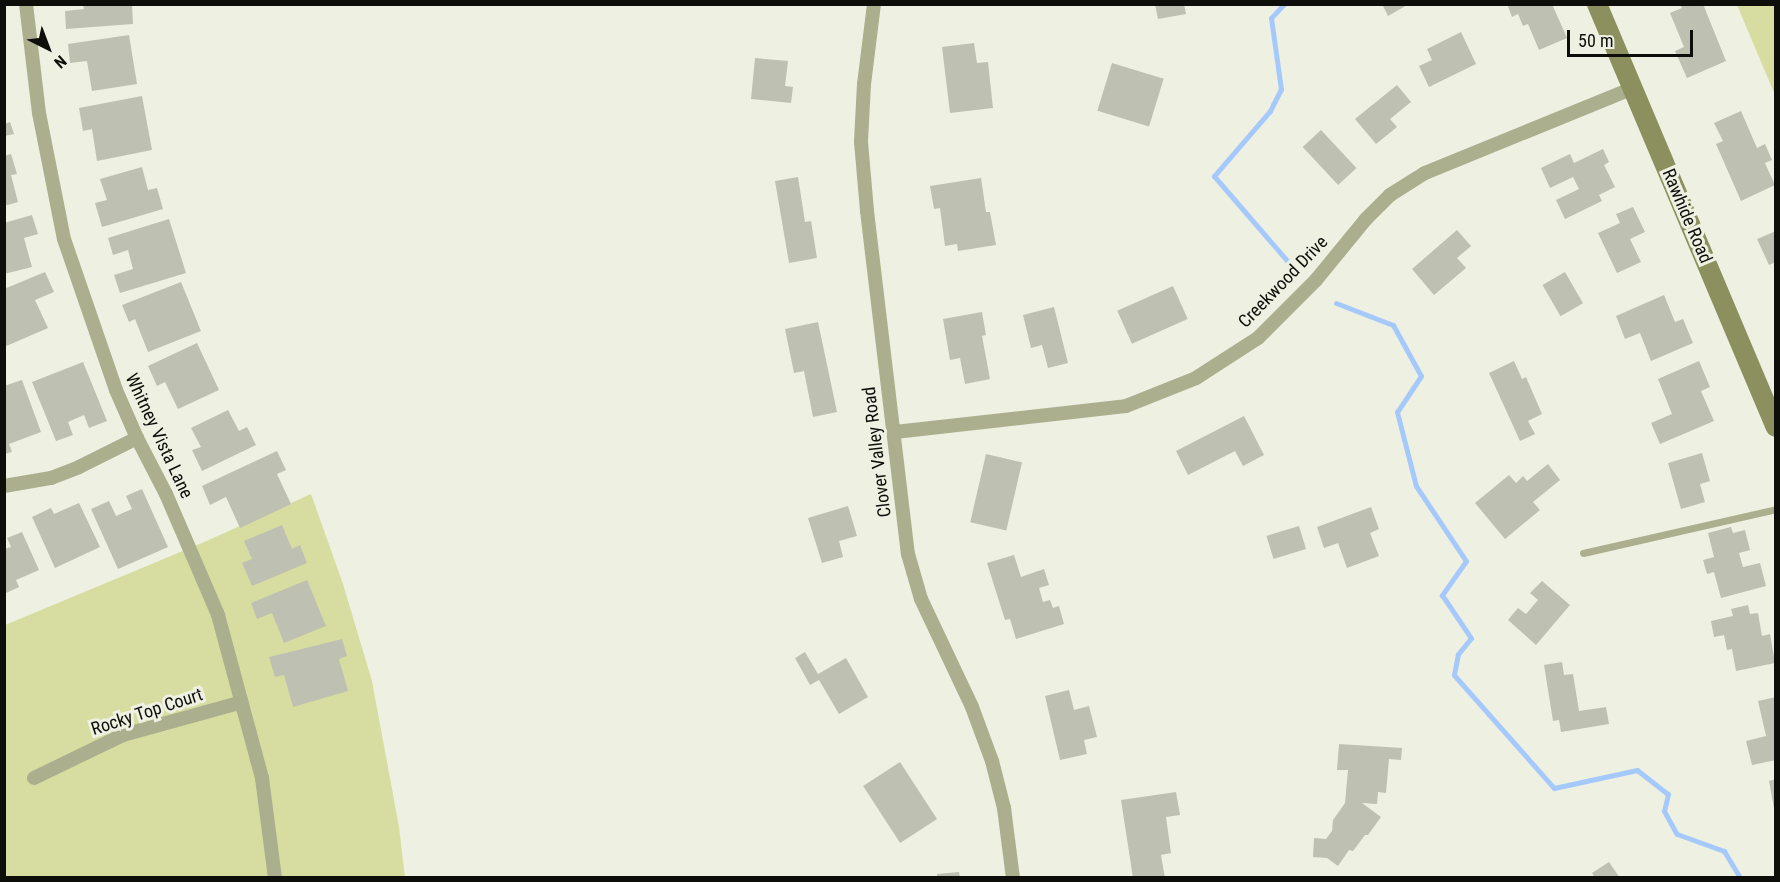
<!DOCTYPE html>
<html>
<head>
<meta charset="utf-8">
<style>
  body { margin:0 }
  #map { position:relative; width:1780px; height:882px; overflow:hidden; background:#eef0e2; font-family:"Roboto Condensed",sans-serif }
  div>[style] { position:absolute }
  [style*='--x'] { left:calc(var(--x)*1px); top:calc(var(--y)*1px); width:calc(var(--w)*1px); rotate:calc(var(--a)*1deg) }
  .green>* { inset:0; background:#d7dda0 }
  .stream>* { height:5px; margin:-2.5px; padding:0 2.5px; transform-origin:2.5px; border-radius:2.5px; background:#a6c9fc }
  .building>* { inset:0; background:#bec0b2; transform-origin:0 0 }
  .lane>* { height:7px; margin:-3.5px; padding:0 3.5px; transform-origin:3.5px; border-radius:3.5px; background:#abaf8e }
  .street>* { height:14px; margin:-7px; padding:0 7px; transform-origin:7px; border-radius:7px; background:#abaf8e }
  .secondary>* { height:20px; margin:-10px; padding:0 10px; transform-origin:10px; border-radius:10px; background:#8b905e }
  span { translate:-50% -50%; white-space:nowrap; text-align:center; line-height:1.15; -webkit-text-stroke:6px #eef0e2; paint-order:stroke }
  .street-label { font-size:18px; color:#0d0d09 }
  .frame { position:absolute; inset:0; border:6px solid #0d0d09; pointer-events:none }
  .north { position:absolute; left:18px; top:18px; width:60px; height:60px; -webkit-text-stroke:4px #eef0e2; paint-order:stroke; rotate:138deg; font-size:16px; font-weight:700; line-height:24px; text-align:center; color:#0d0d09 }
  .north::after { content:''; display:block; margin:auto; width:21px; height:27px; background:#0d0d09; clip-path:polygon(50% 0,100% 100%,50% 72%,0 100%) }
  .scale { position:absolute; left:1567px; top:30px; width:126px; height:27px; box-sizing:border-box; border:3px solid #0d0d09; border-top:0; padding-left:8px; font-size:18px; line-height:21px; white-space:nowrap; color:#0d0d09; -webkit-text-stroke:4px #eef0e2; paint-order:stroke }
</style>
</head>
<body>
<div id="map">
  <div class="green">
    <div style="clip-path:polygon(1737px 5px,1775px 5px,1775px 95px)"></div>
    <div style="clip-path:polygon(311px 494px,343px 584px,372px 681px,399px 827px,405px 877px,5px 878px,5px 625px,202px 543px)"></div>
  </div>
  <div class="stream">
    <div style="--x:1284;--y:4;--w:19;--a:133"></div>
    <div style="--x:1271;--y:18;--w:72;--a:82"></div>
    <div style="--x:1281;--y:89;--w:25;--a:117"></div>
    <div style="--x:1270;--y:111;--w:86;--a:130.7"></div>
    <div style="--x:1214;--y:176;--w:115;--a:49.2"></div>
    <div style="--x:1336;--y:303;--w:61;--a:21.1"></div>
    <div style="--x:1393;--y:325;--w:58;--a:61.2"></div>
    <div style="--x:1421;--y:376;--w:43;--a:123.7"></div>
    <div style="--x:1397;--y:412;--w:76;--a:75.6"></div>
    <div style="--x:1416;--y:486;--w:90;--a:56.3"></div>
    <div style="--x:1466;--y:561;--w:42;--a:125.2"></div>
    <div style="--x:1442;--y:595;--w:52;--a:56"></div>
    <div style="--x:1471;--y:638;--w:21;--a:129"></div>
    <div style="--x:1458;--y:654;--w:21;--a:101"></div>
    <div style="--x:1454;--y:675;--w:151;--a:48.5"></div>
    <div style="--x:1554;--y:788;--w:85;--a:-12.2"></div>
    <div style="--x:1637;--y:770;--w:39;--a:38"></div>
    <div style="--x:1668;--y:794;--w:17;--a:103"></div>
    <div style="--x:1664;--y:811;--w:26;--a:61"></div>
    <div style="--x:1677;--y:834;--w:50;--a:19.9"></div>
    <div style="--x:1724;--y:851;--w:31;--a:59"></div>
  </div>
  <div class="building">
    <div style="clip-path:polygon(83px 4px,132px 4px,133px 24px,66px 29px,65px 11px,84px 9px)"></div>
    <div style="clip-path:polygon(1155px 4px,1184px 4px,1186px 14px,1158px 19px)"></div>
    <div style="clip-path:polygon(1382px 4px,1409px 4px,1388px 16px)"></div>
    <div style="clip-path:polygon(1507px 4px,1552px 4px,1567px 38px,1539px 50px,1528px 24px,1523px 26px,1518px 14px,1512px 17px)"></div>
    <div style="clip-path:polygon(1680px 4px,1703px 4px,1726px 61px,1687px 78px,1675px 51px,1684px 47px,1670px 13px,1682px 8px)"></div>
    <div style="clip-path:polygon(1461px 32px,1476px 64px,1429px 87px,1419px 66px,1432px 60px,1427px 49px)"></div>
    <div style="clip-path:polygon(129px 35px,137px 84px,92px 91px,87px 61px,70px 63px,68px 44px)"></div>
    <div style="clip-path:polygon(974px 43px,977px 63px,988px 62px,993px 108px,950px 113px,942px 47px)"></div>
    <div style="clip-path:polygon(755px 58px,788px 61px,785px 86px,793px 87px,791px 103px,751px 99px)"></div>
    <div style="left:1112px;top:63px;width:54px;height:50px;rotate:17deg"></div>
    <div style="clip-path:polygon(1397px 85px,1411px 102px,1390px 119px,1397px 127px,1376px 144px,1355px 119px)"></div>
    <div style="clip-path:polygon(142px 96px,152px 150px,97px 161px,92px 129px,83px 131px,79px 108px)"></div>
    <div style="clip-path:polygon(1741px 111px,1757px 148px,1765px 144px,1772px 160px,1765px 163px,1775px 185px,1741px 201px,1716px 144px,1723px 141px,1714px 123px)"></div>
    <div style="clip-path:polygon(10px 122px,14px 134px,4px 136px,4px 124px)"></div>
    <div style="left:1321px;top:130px;width:52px;height:25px;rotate:47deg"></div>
    <div style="clip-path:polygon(1603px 149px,1609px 162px,1604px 165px,1615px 187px,1599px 195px,1602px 201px,1565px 219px,1556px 200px,1579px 189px,1573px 177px,1550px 188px,1541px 168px,1570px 154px,1574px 163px)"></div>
    <div style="clip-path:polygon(11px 154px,17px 174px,11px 175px,18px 202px,4px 206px,4px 156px)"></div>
    <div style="clip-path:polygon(142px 167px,148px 190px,157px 188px,163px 209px,102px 227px,95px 203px,107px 200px,100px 179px)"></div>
    <div style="clip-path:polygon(798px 177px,805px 222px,811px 221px,817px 258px,789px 263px,775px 181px)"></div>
    <div style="clip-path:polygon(981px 178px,986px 212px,990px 212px,996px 245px,958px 251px,957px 244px,945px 246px,940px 208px,934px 209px,930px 186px)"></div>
    <div style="clip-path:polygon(1633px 207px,1645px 232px,1630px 239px,1641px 262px,1617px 273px,1598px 233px,1620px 223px,1616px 214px)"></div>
    <div style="clip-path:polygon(32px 215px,38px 234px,24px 238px,32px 267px,4px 274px,4px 223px)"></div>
    <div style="clip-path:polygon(169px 219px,186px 273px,120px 293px,114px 275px,133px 269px,128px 250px,113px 255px,108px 238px)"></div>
    <div style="clip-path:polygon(1457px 230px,1471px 246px,1457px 258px,1466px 268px,1434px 295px,1412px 269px)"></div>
    <div style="clip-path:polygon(1776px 231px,1776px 262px,1769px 265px,1757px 239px)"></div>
    <div style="clip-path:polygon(45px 272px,54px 292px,35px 300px,48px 328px,4px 347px,4px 289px)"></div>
    <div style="left:1565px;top:272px;width:36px;height:26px;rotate:60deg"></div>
    <div style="clip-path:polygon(181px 282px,201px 331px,148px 352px,135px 319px,129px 322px,122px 305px)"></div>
    <div style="left:1173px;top:286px;width:36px;height:61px;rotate:66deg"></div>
    <div style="clip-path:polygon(1664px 295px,1675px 322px,1683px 319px,1693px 343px,1651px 361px,1640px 333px,1625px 339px,1616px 316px)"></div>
    <div style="clip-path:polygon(1054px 307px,1068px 363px,1048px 368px,1042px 345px,1031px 348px,1023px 315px)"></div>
    <div style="clip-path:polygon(982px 312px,986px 335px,982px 336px,990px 379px,965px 384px,960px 358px,950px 360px,943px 319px)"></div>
    <div style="clip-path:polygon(818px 322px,837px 412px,813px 417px,804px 371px,794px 373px,785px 329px)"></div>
    <div style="clip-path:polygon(197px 343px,219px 390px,178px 409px,165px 382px,157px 386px,148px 366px)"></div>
    <div style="clip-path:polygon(1514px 361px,1522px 379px,1526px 377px,1542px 414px,1528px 421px,1535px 434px,1520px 441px,1489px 373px)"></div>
    <div style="clip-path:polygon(1699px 361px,1710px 387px,1701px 391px,1714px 421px,1660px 444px,1651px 423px,1672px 414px,1658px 379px)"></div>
    <div style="clip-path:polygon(83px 362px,107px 421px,89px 428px,84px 415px,68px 422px,73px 435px,56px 441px,32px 382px)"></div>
    <div style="clip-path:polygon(22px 380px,41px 432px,9px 444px,12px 452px,4px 454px,4px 386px)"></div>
    <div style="clip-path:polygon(228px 410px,239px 431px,247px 427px,256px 445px,202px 471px,192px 450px,201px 447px,191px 428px)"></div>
    <div style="clip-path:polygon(1244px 416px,1264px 455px,1243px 466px,1235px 451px,1188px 475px,1176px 451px)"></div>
    <div style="clip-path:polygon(277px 451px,286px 470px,277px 474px,291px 504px,240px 528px,226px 497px,210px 505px,202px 486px)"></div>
    <div style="clip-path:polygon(1702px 453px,1710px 481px,1700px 484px,1705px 502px,1681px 509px,1668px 463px)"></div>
    <div style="left:986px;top:454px;width:37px;height:70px;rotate:13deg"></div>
    <div style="clip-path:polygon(1548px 464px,1560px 480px,1533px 502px,1540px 510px,1505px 539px,1475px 503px,1509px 475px,1516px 483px,1523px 476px,1527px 481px)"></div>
    <div style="clip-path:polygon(142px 489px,168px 547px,118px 569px,91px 509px,109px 501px,116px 516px,132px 509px,126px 496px)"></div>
    <div style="clip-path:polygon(79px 503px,100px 547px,55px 568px,32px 517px,51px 508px,54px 514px)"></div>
    <div style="clip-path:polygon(848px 506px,857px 536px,839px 541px,843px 557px,822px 563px,808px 518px)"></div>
    <div style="clip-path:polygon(1371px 507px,1379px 529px,1370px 533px,1379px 556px,1347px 568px,1338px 543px,1324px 548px,1317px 527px)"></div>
    <div style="clip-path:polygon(282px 525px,292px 549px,300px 545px,307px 563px,252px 586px,242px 563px,252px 559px,244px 541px)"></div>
    <div style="left:1299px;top:526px;width:24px;height:34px;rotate:73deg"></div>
    <div style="clip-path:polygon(1731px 527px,1733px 533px,1745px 530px,1750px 550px,1739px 553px,1743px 567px,1760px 563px,1766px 586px,1721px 598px,1714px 572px,1707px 574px,1703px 560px,1714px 557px,1708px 533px)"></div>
    <div style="clip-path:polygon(22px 532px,39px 570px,16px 580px,19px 587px,4px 594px,4px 549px,11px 547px,7px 538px)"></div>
    <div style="clip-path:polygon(1014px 555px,1021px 577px,1044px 569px,1049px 585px,1039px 588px,1043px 602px,1050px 600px,1053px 608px,1059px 606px,1064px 624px,1016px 639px,1010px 619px,1005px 620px,987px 563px)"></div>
    <div style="clip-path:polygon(307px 580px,326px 626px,284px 643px,272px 613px,257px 619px,251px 603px)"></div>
    <div style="clip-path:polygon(1542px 581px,1570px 605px,1536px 645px,1508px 620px,1518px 608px,1526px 614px,1538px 600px,1530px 593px)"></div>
    <div style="clip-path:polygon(1748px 605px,1750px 614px,1758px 613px,1762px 636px,1770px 634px,1775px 663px,1736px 671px,1732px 649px,1727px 650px,1724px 635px,1714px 637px,1711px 621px,1733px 616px,1731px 609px)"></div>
    <div style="clip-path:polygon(342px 639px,347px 656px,339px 659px,348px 691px,293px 707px,284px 675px,275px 677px,269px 657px)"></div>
    <div style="clip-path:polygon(805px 652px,818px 674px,846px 658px,868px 697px,839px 714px,819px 680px,810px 685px,795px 658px)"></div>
    <div style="clip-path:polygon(1562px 662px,1564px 675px,1573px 674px,1579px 711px,1606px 707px,1609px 724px,1561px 732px,1559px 720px,1553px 721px,1544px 665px)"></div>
    <div style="clip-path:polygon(1069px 690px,1074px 710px,1089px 706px,1097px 737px,1084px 740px,1087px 754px,1060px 760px,1045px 696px)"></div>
    <div style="clip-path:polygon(1776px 697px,1776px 760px,1752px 765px,1746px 741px,1766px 736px,1758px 701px)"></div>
    <div style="clip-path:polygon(1339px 744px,1402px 748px,1401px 760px,1389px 759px,1386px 793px,1378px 792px,1377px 804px,1362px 803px,1381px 817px,1368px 835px,1365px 835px,1353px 851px,1349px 850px,1338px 866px,1327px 858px,1313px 857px,1314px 838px,1326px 839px,1332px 831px,1333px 820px,1345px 803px,1348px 770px,1337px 770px)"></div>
    <div style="left:900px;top:762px;width:68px;height:44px;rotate:57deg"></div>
    <div style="clip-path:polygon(1776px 779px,1776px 808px,1774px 808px,1769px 781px)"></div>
    <div style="clip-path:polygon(1176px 792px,1180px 815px,1166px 817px,1171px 853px,1161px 855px,1165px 878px,1133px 878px,1121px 800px)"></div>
    <div style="clip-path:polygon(1609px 862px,1620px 878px,1595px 878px,1592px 873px)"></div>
    <div style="clip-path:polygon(959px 872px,960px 878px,937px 878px,937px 874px)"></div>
  </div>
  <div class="lane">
    <div style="--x:1583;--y:553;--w:198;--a:-12.8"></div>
  </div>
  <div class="street">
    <div style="--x:26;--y:4;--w:110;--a:83.2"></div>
    <div style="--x:39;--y:113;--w:128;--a:78.8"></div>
    <div style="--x:64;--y:239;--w:160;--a:71"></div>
    <div style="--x:116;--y:390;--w:52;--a:66.4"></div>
    <div style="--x:137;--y:438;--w:63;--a:62.6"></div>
    <div style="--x:166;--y:494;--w:132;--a:66.7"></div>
    <div style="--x:218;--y:615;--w:169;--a:74.9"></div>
    <div style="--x:262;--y:778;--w:101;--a:82.6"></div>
    <div style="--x:874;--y:4;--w:81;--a:97.1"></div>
    <div style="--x:864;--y:84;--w:58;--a:93"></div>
    <div style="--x:861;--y:142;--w:69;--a:85"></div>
    <div style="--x:867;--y:211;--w:345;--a:83.2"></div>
    <div style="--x:908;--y:554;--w:47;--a:73.9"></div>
    <div style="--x:921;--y:599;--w:119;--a:64.7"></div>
    <div style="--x:972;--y:707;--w:58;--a:69.7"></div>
    <div style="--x:992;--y:761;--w:49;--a:75.7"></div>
    <div style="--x:1004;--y:808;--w:71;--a:82.7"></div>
    <div style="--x:895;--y:432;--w:232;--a:-6.4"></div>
    <div style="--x:1126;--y:406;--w:75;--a:-21.8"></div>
    <div style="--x:1196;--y:378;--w:74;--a:-32.8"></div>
    <div style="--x:1258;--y:338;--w:82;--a:-45"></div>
    <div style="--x:1316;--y:280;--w:79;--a:-50.7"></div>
    <div style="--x:1366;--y:219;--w:34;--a:-45"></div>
    <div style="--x:1390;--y:195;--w:41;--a:-32.2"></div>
    <div style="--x:1425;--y:173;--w:225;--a:-22.2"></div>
    <div style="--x:4;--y:486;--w:48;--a:-9.7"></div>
    <div style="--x:51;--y:478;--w:30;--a:-21"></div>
    <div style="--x:79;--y:467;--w:65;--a:-26.6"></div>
    <div style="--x:34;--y:778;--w:99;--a:-25.8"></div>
    <div style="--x:123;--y:735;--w:123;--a:-15.5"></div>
  </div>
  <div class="secondary">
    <div style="--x:1597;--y:4;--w:459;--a:67.1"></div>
  </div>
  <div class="street-label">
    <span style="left:1687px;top:216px;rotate:67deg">Rawhide Road</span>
    <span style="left:1283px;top:282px;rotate:-46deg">Creekwood Drive</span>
    <span style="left:159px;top:436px;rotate:65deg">Whitney Vista Lane</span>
    <span style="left:877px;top:452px;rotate:-97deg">Clover Valley Road</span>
    <span style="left:147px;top:712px;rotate:-18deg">Rocky Top Court</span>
  </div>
  <div class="frame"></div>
  <div class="north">N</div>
  <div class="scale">50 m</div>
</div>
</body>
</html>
